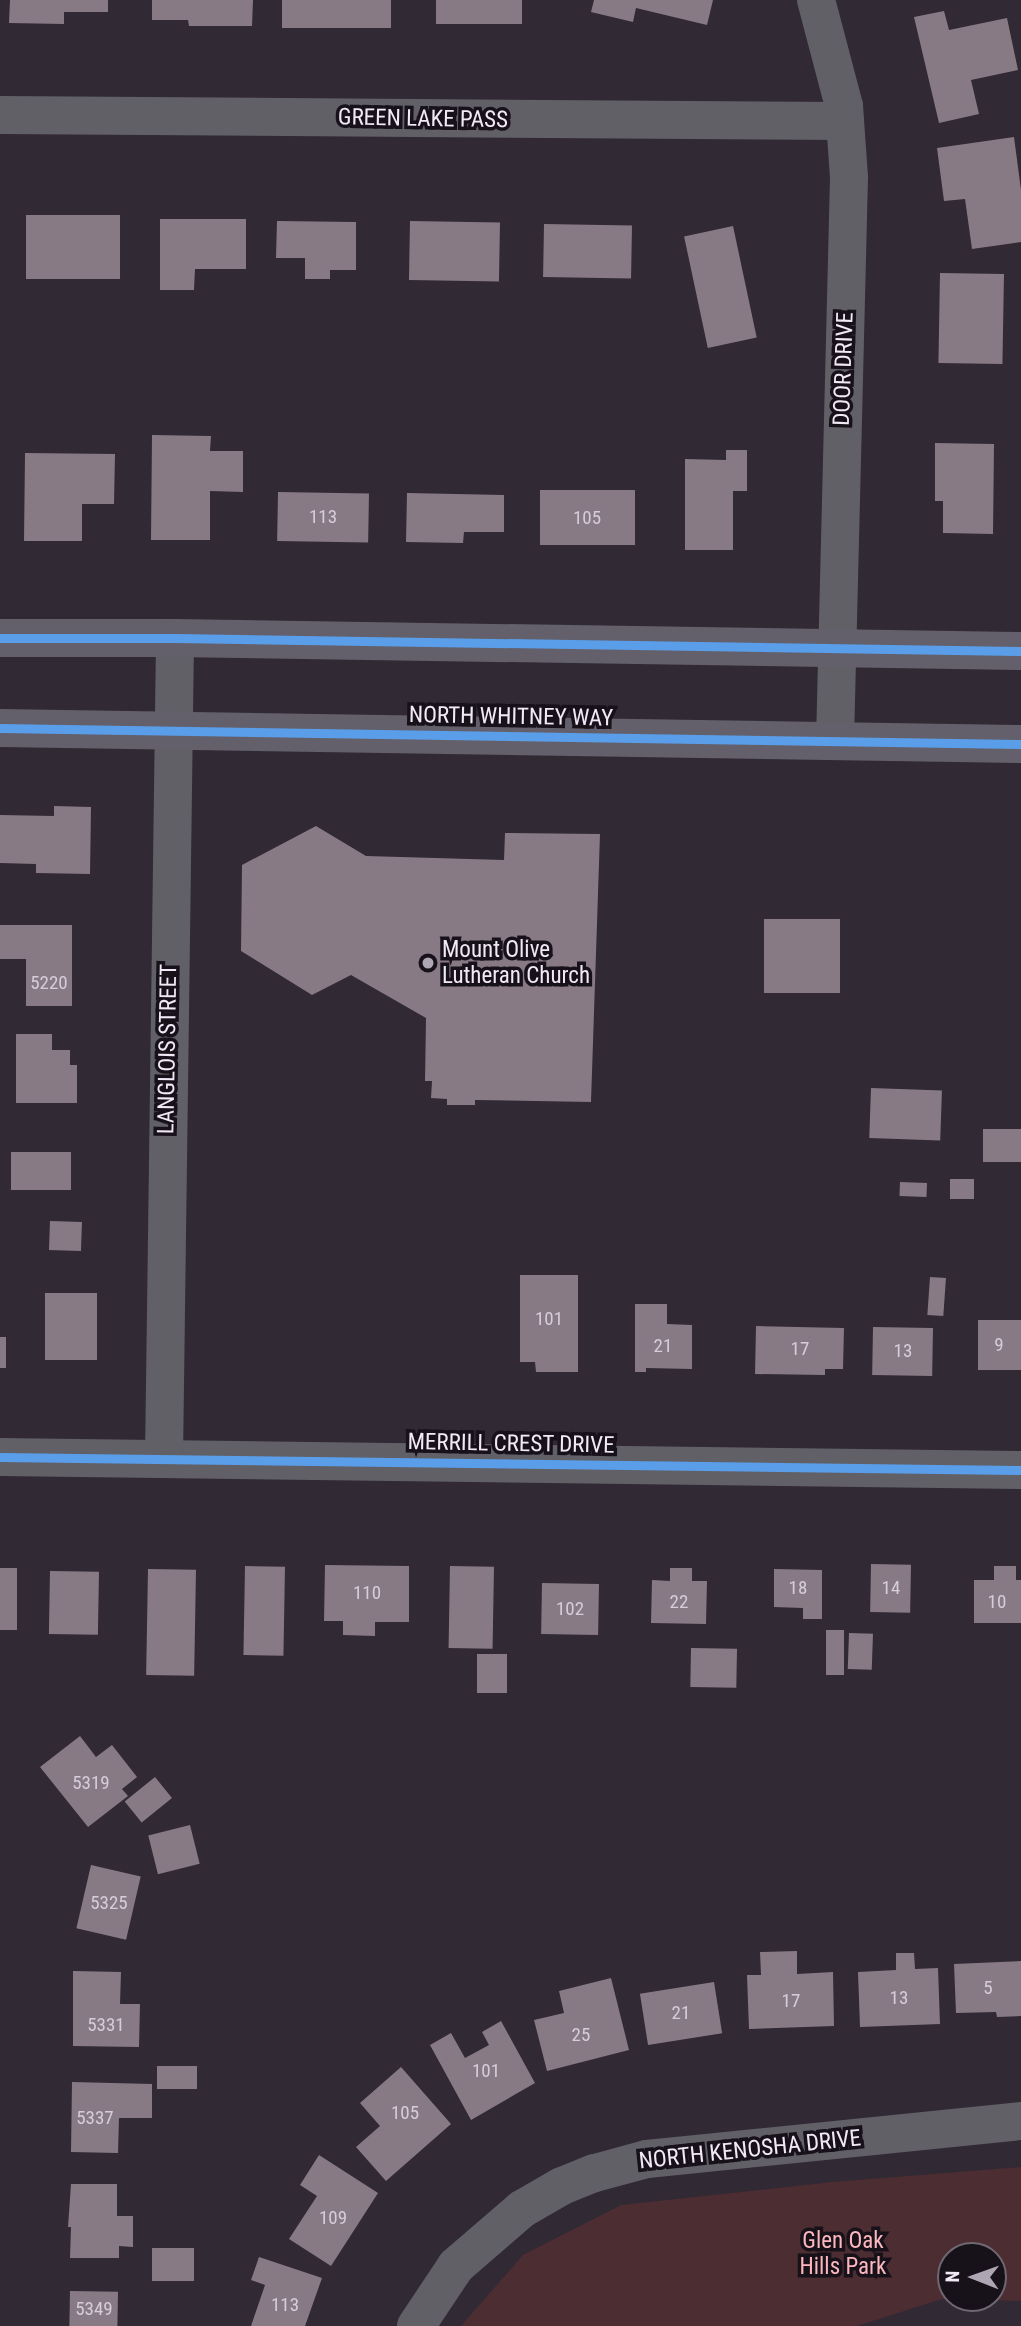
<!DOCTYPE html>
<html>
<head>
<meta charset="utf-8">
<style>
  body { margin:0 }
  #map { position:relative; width:1021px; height:2326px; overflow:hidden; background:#312934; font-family:"Roboto Condensed",sans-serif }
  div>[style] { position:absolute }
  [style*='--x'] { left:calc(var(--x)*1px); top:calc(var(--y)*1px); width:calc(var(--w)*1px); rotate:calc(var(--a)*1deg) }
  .green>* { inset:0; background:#4b2d32 }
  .building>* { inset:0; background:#877a85; transform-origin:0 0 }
  .minor>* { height:38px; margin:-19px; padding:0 19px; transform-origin:19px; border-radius:19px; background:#616067 }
  .major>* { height:38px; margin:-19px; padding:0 19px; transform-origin:19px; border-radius:19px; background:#63606b }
  .cycleway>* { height:9px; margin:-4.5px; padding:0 4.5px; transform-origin:4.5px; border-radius:4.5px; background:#5a9eea }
  .dots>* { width:19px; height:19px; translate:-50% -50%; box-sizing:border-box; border:4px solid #171119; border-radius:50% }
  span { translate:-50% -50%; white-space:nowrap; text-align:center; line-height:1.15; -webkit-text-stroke:7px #171119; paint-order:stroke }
  .number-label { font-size:19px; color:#d7cdda }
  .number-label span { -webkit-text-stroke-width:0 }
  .street-label { font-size:23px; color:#f2e9f6 }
  .poi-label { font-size:23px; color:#f2e9f6 }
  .left { translate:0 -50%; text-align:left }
  .park-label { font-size:23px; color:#fcb7be }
  .north { position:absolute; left:937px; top:2242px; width:70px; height:70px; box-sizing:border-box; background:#171119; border:2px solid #6f6771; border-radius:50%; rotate:271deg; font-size:19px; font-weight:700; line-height:28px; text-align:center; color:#f2e9f6 }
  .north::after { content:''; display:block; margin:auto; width:24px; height:32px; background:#aea6b2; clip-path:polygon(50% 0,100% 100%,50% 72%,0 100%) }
</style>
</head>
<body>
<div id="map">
  <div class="green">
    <div style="clip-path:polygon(evenodd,1021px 2167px,1021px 2301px,942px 2299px,857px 2326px,461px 2326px,523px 2255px,621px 2205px,832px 2182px,1021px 2167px,951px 2256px,993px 2256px,993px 2298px,951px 2298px,951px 2256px)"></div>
  </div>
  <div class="building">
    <div style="clip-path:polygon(10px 0,108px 0,108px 12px,64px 12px,64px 24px,9px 23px)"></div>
    <div style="clip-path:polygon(152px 0,253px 0,252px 26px,189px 26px,188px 20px,152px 20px)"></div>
    <div style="left:282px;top:0;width:109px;height:28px"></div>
    <div style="left:436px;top:0;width:86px;height:24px"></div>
    <div style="clip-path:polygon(594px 0,713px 0,707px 25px,636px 8px,633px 22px,591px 12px)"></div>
    <div style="clip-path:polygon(944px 11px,949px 30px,1007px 18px,1018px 70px,971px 80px,979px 114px,939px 123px,914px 17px)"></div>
    <div style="clip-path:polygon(1014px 137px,1021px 190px,1021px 242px,972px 249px,965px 199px,944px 201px,937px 148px)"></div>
    <div style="left:26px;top:215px;width:94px;height:64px"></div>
    <div style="clip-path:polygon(160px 219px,246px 219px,246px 269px,195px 269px,194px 290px,160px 290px)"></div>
    <div style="clip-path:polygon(277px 221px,356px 222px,356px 270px,330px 270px,330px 279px,305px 279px,305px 258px,276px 258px)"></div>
    <div style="left:410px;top:221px;width:90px;height:59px;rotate:1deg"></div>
    <div style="left:544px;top:224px;width:88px;height:53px;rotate:1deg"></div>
    <div style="left:733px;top:226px;width:114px;height:50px;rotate:78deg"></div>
    <div style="left:940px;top:273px;width:64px;height:90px;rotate:1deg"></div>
    <div style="clip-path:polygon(152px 435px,211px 436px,210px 451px,243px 451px,243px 492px,210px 491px,210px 540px,151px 540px)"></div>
    <div style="clip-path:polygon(935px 443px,994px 444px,993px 534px,943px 533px,943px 501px,935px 501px)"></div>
    <div style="clip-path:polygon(726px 450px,747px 450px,747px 491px,733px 491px,733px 550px,685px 550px,685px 459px,726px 460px)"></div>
    <div style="clip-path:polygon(25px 453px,115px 454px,114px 504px,82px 504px,82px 541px,24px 541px)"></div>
    <div style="left:540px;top:490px;width:95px;height:55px"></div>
    <div style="left:278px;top:492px;width:91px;height:49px;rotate:1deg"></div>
    <div style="clip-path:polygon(407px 493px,504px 495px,504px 532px,464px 532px,463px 543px,406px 542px)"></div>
    <div style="clip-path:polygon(54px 806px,91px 807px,90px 874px,36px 873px,36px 864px,0 863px,0 815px,54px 816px)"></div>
    <div style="clip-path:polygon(316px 826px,366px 856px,504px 860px,505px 833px,600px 834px,591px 1102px,475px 1100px,475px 1105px,447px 1105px,447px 1099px,431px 1098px,432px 1081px,425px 1081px,426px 1018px,351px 975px,312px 995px,241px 951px,242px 865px)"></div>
    <div style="left:764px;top:919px;width:76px;height:74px"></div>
    <div style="clip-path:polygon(0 925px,72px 925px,72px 1006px,26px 1006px,26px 959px,0 959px)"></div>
    <div style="clip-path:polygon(16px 1034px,52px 1034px,52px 1050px,70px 1050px,70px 1065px,77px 1065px,77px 1103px,16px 1103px)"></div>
    <div style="left:871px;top:1088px;width:71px;height:50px;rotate:2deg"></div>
    <div style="left:983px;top:1129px;width:38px;height:33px"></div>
    <div style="left:11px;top:1152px;width:60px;height:38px"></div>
    <div style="left:950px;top:1179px;width:24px;height:20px"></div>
    <div style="left:900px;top:1182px;width:27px;height:14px;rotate:2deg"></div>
    <div style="left:50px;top:1221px;width:32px;height:29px;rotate:2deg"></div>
    <div style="clip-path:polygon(520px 1275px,578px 1275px,578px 1372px,536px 1372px,535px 1362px,520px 1362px)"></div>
    <div style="left:930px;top:1277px;width:16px;height:38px;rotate:4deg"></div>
    <div style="left:45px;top:1293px;width:52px;height:67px"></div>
    <div style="clip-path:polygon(635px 1304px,667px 1304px,667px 1324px,692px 1325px,692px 1369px,646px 1368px,646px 1372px,635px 1372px)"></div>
    <div style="left:978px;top:1320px;width:43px;height:50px"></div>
    <div style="clip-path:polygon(756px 1326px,844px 1328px,843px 1369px,825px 1369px,825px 1375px,755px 1374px)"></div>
    <div style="left:873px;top:1327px;width:60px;height:48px;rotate:1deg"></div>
    <div style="left:0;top:1337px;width:6px;height:31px"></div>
    <div style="left:871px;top:1564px;width:40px;height:48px;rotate:1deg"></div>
    <div style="clip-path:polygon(325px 1565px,409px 1566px,409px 1622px,375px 1622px,375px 1636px,343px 1635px,343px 1621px,324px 1621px)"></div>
    <div style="left:245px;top:1566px;width:40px;height:89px;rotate:1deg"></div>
    <div style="left:450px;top:1566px;width:44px;height:82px;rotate:1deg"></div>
    <div style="clip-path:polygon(994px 1566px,1016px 1566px,1016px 1580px,1021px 1580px,1021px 1623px,974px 1623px,974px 1580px,994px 1580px)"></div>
    <div style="left:0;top:1568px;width:17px;height:62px"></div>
    <div style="clip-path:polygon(670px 1568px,692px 1568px,692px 1581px,707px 1581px,706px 1624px,651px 1623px,652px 1580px,670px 1581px)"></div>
    <div style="left:148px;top:1569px;width:48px;height:106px;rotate:1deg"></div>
    <div style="clip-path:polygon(774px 1569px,822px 1570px,822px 1619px,803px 1619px,803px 1608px,774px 1607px)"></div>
    <div style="left:50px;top:1571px;width:49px;height:63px;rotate:1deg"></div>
    <div style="left:542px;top:1583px;width:57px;height:51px;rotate:1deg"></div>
    <div style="left:826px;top:1630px;width:18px;height:45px"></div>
    <div style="left:849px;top:1633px;width:24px;height:36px;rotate:2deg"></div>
    <div style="left:691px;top:1648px;width:46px;height:39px;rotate:1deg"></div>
    <div style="left:477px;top:1654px;width:30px;height:39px"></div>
    <div style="clip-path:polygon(80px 1736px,96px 1757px,112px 1745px,137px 1777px,122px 1789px,128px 1796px,88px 1827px,40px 1767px)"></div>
    <div style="left:155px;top:1777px;width:27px;height:39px;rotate:51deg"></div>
    <div style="left:190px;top:1825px;width:40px;height:43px;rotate:76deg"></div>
    <div style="left:91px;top:1865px;width:51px;height:65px;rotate:13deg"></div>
    <div style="clip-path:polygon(797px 1951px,797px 1974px,833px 1972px,834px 2026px,749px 2029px,747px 1975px,761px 1975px,760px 1952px)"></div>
    <div style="clip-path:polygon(896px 1953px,914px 1953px,915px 1969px,938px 1968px,940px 2024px,860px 2027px,858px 1972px,896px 1970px)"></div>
    <div style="clip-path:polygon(1021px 1961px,1021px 2016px,997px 2017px,996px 2012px,956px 2013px,954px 1964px)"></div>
    <div style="clip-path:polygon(73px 1971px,121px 1972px,120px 2004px,140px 2004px,139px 2047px,73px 2046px)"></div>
    <div style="clip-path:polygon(611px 1978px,629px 2050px,547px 2071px,534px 2020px,564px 2013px,559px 1991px)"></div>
    <div style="left:714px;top:1982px;width:52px;height:75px;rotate:81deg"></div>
    <div style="clip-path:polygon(501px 2021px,535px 2083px,471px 2120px,430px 2045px,451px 2033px,465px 2058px,489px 2045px,482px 2032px)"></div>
    <div style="left:157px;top:2066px;width:40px;height:23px"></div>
    <div style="clip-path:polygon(401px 2067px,451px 2124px,386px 2181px,356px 2147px,380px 2126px,360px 2103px)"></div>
    <div style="clip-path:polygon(72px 2082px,152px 2084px,152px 2118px,119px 2118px,118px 2153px,71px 2152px)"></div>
    <div style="clip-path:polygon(319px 2155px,378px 2193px,331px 2266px,289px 2239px,317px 2196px,300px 2185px)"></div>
    <div style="clip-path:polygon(71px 2184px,117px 2184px,117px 2216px,133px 2216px,133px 2247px,119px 2246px,119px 2258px,70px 2258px,71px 2227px,68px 2227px)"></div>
    <div style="left:152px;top:2248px;width:42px;height:33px"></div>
    <div style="clip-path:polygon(259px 2257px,322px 2278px,305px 2326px,251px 2326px,265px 2285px,251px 2280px)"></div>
    <div style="left:70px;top:2291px;width:48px;height:35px;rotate:1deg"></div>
  </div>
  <div class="minor">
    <div style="--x:816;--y:0;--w:110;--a:75.2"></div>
    <div style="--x:844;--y:106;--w:71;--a:86"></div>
    <div style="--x:849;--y:177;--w:564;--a:91.42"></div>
    <div style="--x:0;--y:115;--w:845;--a:0.41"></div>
    <div style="--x:0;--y:1457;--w:1021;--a:0.73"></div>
    <div style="--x:164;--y:1459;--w:821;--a:-89.23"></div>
    <div style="--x:416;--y:2326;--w:72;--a:-56.3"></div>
    <div style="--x:456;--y:2266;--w:87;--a:-40.8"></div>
    <div style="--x:522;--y:2209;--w:46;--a:-29.9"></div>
    <div style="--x:562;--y:2186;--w:35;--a:-22"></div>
    <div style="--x:595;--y:2173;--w:54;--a:-15.1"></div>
    <div style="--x:647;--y:2159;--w:376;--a:-5.8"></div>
  </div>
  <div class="major">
    <div style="--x:0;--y:638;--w:175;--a:0"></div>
    <div style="--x:175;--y:638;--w:846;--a:0.88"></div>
    <div style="--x:0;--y:728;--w:1021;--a:0.9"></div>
  </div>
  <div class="cycleway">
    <div style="--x:0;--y:638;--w:175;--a:0"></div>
    <div style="--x:175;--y:638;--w:846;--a:0.88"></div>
    <div style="--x:0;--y:728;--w:1021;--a:0.9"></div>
    <div style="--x:0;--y:1457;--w:1021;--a:0.73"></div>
  </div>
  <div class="dots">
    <div style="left:428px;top:963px;background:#aea6b2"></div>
  </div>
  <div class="number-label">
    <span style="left:323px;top:517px">113</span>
    <span style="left:587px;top:518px">105</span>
    <span style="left:49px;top:983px">5220</span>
    <span style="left:549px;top:1319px">101</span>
    <span style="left:999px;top:1345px">9</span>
    <span style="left:663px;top:1346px">21</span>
    <span style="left:800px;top:1349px">17</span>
    <span style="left:903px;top:1351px">13</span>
    <span style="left:798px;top:1588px">18</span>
    <span style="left:891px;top:1588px">14</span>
    <span style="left:367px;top:1593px">110</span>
    <span style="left:679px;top:1602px">22</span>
    <span style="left:997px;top:1602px">10</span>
    <span style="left:570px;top:1609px">102</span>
    <span style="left:91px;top:1783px">5319</span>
    <span style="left:109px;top:1903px">5325</span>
    <span style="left:988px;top:1988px">5</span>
    <span style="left:899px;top:1998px">13</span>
    <span style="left:791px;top:2001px">17</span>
    <span style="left:681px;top:2013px">21</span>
    <span style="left:106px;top:2025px">5331</span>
    <span style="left:581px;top:2035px">25</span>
    <span style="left:486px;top:2071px">101</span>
    <span style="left:405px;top:2113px">105</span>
    <span style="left:95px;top:2118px">5337</span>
    <span style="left:333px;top:2218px">109</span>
    <span style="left:285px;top:2305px">113</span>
    <span style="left:94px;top:2309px">5349</span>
  </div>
  <div class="street-label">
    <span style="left:423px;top:119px;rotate:1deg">GREEN LAKE PASS</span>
    <span style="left:844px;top:369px;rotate:-88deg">DOOR DRIVE</span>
    <span style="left:511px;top:717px;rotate:1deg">NORTH WHITNEY WAY</span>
    <span style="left:168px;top:1049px;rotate:-89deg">LANGLOIS STREET</span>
    <span style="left:511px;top:1444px;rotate:1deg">MERRILL CREST DRIVE</span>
    <span style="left:750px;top:2150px;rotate:-6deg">NORTH KENOSHA DRIVE</span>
  </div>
  <div class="poi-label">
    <span class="left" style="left:442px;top:963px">Mount Olive<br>Lutheran Church</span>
  </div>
  <div class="park-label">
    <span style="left:843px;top:2254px">Glen Oak<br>Hills Park</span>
  </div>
  <div class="north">N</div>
</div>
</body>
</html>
